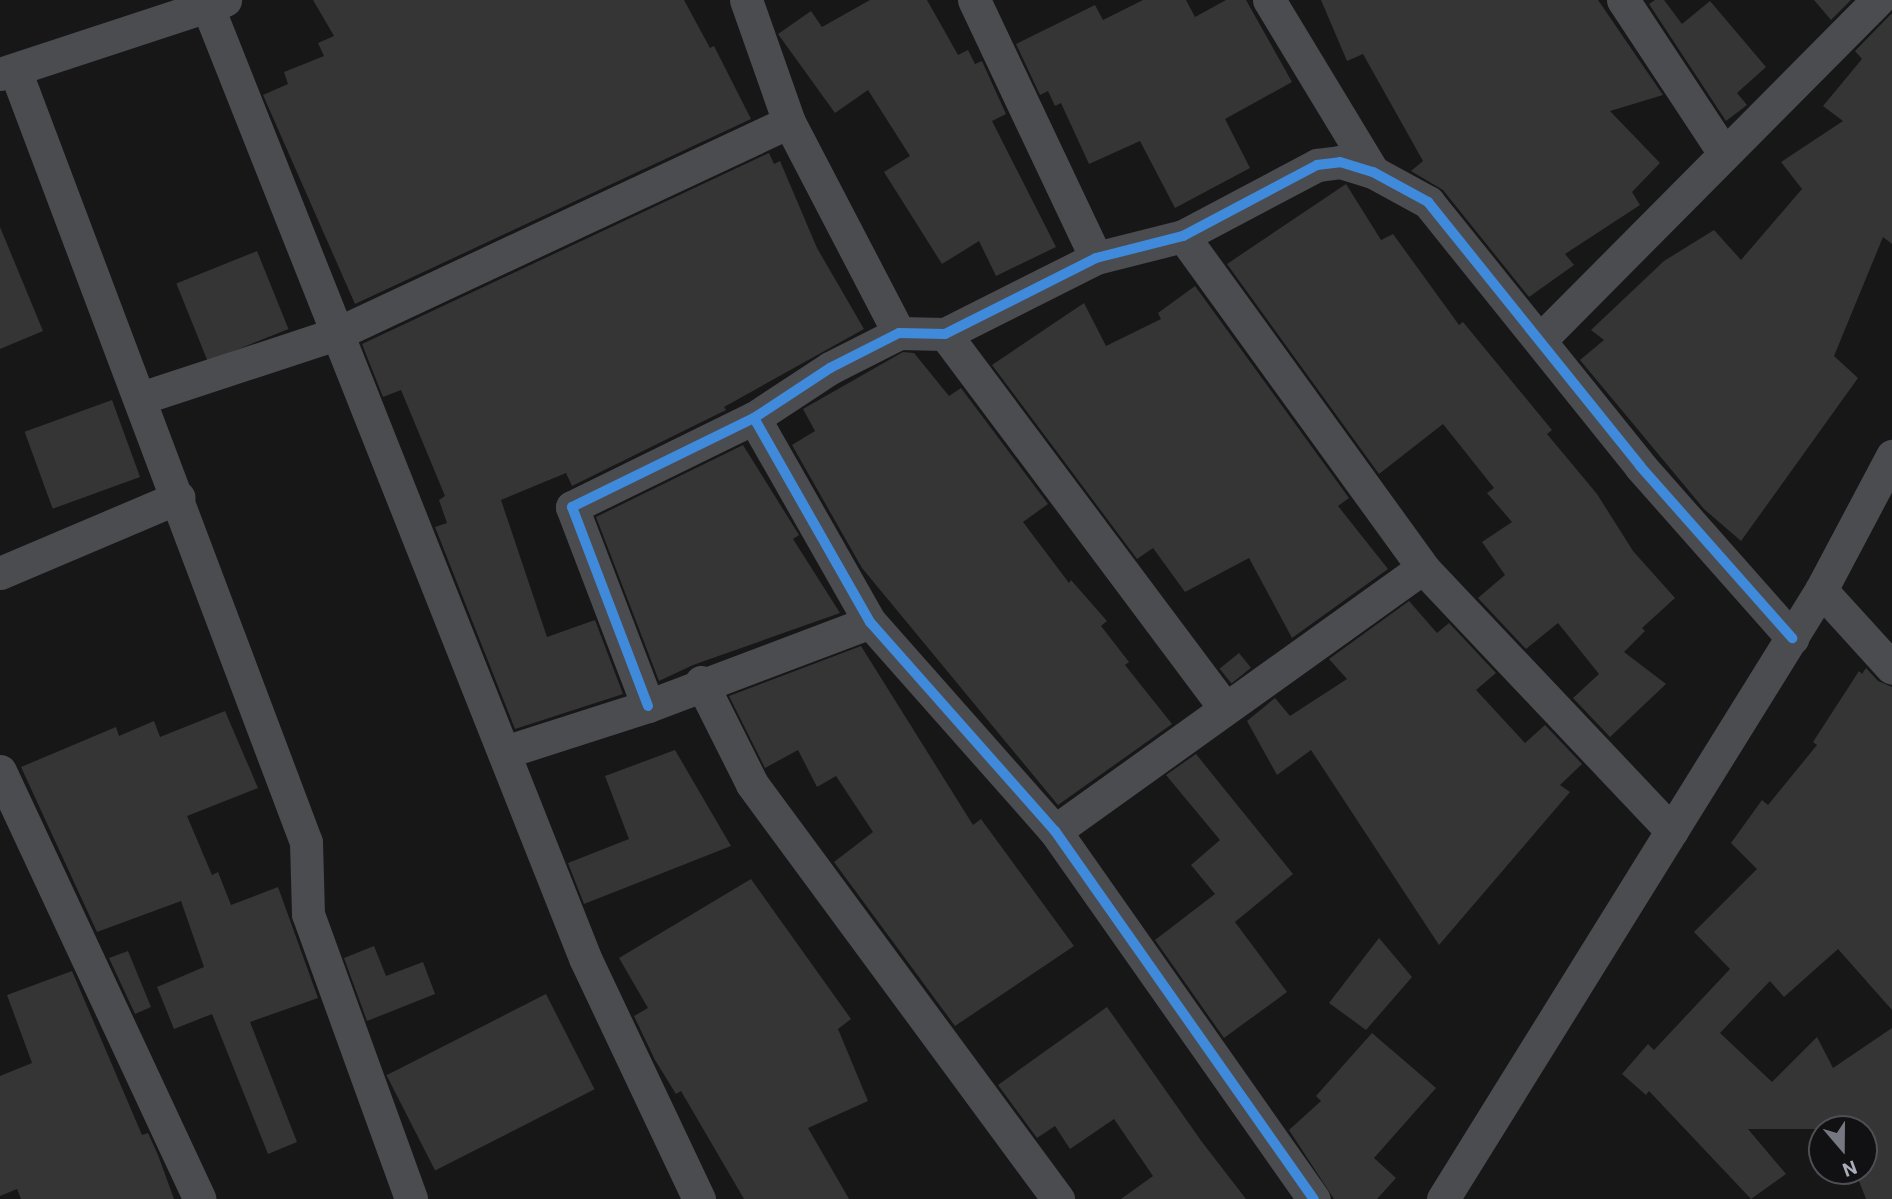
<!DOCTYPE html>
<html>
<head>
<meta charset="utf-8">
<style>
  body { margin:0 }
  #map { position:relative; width:1892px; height:1199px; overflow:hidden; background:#171717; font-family:Roboto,sans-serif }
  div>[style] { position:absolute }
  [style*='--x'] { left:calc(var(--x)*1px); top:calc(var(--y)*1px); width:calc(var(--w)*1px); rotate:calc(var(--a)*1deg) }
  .building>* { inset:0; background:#353536; transform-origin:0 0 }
  .street>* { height:33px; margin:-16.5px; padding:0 16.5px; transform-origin:16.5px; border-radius:16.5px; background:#4b4c50 }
  .cycleway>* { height:10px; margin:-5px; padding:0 5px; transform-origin:5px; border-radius:5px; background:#408adc }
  span { translate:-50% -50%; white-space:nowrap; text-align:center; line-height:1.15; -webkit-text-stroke:5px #111113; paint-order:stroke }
  .north { position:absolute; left:1808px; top:1115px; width:70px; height:70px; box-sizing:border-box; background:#111113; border:2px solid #4d4f55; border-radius:50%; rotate:160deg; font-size:19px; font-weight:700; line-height:28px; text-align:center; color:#a8adb8 }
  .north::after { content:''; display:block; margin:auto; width:24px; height:32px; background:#757880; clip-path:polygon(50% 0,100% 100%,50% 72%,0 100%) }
</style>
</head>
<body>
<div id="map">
  <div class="building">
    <div style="clip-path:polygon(313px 0,684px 0,710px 48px,714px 46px,751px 119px,355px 304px,263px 95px,288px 84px,284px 72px,324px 56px,318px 43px,334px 36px)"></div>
    <div style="clip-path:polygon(870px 0,927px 0,958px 55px,968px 50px,975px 64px,982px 61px,1006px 114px,992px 121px,1056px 247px,996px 276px,979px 241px,942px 264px,884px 172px,910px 156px,868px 90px,835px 113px,778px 34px,811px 11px,822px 27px)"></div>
    <div style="clip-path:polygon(1143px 0,1186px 0,1195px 17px,1226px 0,1246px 0,1292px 82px,1225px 119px,1250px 168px,1175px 208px,1140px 141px,1089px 164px,1061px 103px,1055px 106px,1048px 91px,1040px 95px,1016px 44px,1095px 5px,1103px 20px)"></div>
    <div style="clip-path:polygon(1321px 0,1598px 0,1663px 95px,1610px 111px,1660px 163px,1632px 192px,1640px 205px,1565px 254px,1574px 265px,1529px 297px,1443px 190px,1411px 171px,1423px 161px,1363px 54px,1347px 61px)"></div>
    <div style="clip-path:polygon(1655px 0,1664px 0,1682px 24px,1710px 1px,1766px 67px,1737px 93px,1747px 105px,1726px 121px,1649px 4px)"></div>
    <div style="clip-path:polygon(1814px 0,1851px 0,1831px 20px)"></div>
    <div style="clip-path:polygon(1892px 13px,1892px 244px,1883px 237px,1834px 356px,1858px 378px,1741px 541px,1704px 509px,1580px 360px,1604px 340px,1591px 330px,1664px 261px,1714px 230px,1741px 260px,1802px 189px,1781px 162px,1843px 121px,1823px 106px,1862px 59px,1855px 51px)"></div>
    <div style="clip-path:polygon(769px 153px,774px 164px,780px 161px,817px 248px,864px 329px,724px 407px,726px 410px,572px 486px,566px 473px,501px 500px,547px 637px,595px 620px,623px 694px,515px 729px,435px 527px,447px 523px,439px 500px,445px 496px,401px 390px,383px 397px,362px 344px)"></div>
    <div style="clip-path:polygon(1346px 184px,1381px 240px,1393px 234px,1459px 325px,1463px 322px,1552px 430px,1547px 434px,1597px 494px,1633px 551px,1675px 598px,1642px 628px,1645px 631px,1624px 652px,1666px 684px,1610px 737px,1573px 698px,1599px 674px,1558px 623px,1526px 649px,1478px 598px,1505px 575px,1482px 542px,1512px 522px,1487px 493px,1494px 488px,1443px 424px,1379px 474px,1227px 264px)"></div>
    <div style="clip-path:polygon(0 227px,43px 331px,0 349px)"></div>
    <div style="left:257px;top:251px;width:84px;height:87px;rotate:68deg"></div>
    <div style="clip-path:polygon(1195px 286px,1349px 498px,1338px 506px,1388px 569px,1292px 638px,1249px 558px,1185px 592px,1153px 548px,1137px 559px,992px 365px,1084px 303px,1106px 346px,1161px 319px,1158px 313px)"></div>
    <div style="clip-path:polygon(903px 352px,914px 353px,949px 396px,961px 388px,1048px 504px,1023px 522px,1069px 583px,1071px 580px,1107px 621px,1101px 626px,1129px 662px,1125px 665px,1172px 724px,1058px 805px,862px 568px,792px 445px,815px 431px,803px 409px)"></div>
    <div style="left:112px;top:400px;width:82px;height:93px;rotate:70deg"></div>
    <div style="clip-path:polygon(743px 445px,799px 535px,793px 539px,840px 613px,693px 665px,659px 681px,596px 517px)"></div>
    <div style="clip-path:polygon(1409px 601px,1437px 633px,1449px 623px,1496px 673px,1476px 690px,1525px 743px,1545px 725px,1582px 764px,1560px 785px,1570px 792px,1439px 945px,1311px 750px,1277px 775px,1247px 721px,1275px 698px,1290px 716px,1347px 679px,1329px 659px)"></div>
    <div style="clip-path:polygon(861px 646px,973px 825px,981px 819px,1074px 946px,955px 1026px,834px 862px,873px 832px,836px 776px,817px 787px,798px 750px,765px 768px,729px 696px)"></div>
    <div style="left:1239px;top:653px;width:19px;height:25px;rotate:51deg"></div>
    <div style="clip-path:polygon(1866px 668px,1878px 681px,1892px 687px,1892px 1010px,1838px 949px,1784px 997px,1770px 981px,1720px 1033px,1772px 1082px,1817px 1037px,1833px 1068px,1892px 1028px,1892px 1199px,1866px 1199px,1855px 1171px,1864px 1171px,1864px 1129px,1748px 1129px,1786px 1174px,1751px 1199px,1649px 1091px,1646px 1095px,1622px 1074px,1648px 1044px,1654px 1050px,1730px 969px,1694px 932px,1757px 869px,1731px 843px,1762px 800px,1768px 805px,1817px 745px,1813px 742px,1859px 671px,1862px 674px)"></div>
    <div style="clip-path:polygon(225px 711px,258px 788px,187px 816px,212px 875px,218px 872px,231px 905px,278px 887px,318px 998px,250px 1022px,297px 1142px,268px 1154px,212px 1014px,174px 1029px,157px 987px,204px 967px,181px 901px,97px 932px,21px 767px,116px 727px,119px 736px,154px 721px,160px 737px)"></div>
    <div style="clip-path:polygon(675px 750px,731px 846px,584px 904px,568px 863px,629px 839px,605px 776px)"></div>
    <div style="clip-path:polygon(1196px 754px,1293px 874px,1235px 922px,1287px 992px,1224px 1038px,1155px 940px,1215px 894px,1191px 865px,1220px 840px,1166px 775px)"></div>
    <div style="clip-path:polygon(751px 879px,851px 1019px,838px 1029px,868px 1101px,808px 1128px,849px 1199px,744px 1199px,681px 1091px,676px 1094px,655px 1060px,634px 1016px,648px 1008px,619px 958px)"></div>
    <div style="clip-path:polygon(1379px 938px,1412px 977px,1366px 1030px,1329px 1003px)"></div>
    <div style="clip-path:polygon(374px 946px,386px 976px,423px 962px,435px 994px,367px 1021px,344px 958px)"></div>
    <div style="clip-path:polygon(128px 951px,151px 1007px,135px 1014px,109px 958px)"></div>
    <div style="clip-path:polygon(72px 971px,142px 1135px,148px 1133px,158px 1155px,174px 1199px,21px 1199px,17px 1189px,0 1196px,0 1076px,32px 1063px,7px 995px)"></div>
    <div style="left:546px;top:994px;width:107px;height:179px;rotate:63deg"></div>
    <div style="clip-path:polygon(1107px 1007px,1202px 1142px,1246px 1199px,1121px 1199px,1153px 1176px,1114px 1119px,1070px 1149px,1055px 1126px,1037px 1138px,998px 1085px)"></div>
    <div style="clip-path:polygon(1372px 1033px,1436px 1088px,1374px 1158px,1396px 1178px,1377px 1199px,1334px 1199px,1289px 1130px,1321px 1101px,1316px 1096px)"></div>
  </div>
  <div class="street">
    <div style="--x:205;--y:0;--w:1031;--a:68.36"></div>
    <div style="--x:585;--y:958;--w:267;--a:64.7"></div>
    <div style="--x:746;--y:0;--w:129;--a:70.6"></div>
    <div style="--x:789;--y:122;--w:238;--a:62.5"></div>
    <div style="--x:974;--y:0;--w:285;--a:64.7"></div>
    <div style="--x:1269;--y:0;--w:201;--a:58.8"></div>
    <div style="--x:1623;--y:0;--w:183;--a:56.6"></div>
    <div style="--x:15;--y:70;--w:825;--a:69.35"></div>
    <div style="--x:306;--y:842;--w:72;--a:88.4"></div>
    <div style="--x:308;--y:914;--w:303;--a:70.1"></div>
    <div style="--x:0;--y:74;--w:237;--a:-18.2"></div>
    <div style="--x:1183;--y:236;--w:410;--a:54.1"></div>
    <div style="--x:1423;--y:568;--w:362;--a:46.6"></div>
    <div style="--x:945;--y:334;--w:466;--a:53.2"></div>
    <div style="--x:1540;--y:340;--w:479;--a:-45.2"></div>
    <div style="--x:141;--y:398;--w:205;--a:-18.2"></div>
    <div style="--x:336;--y:334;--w:500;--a:-25.08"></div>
    <div style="--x:754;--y:418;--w:91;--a:-33.3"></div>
    <div style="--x:830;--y:368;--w:77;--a:-26.9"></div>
    <div style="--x:899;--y:333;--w:46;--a:1.2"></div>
    <div style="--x:945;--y:334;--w:169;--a:-26.7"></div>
    <div style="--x:1096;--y:258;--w:90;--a:-14.2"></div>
    <div style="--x:1183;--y:236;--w:152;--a:-27.9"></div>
    <div style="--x:1317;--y:165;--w:23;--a:-7"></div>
    <div style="--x:1340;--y:162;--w:34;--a:17"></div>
    <div style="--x:1373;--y:172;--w:63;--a:28.6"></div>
    <div style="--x:1428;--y:202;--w:339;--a:51.2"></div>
    <div style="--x:1640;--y:466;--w:230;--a:48.5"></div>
    <div style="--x:0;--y:573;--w:194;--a:-23"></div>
    <div style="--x:1821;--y:590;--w:105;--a:47.7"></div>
    <div style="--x:701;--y:682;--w:114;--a:63.4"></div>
    <div style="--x:752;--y:784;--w:516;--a:53.6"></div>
    <div style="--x:648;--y:706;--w:213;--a:-110.9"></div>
    <div style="--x:572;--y:507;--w:203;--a:-26.1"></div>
    <div style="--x:754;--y:418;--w:235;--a:60.4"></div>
    <div style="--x:870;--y:622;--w:279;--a:48.5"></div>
    <div style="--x:1055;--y:831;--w:450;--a:54.9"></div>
    <div style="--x:505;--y:752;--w:150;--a:-17.8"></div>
    <div style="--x:648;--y:706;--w:237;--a:-20.7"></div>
    <div style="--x:0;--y:771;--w:472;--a:65"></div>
    <div style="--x:1055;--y:831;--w:452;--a:-35.6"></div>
    <div style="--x:1443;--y:1199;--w:717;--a:-58.17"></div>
    <div style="--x:1821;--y:590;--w:152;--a:-62.1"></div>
  </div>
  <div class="cycleway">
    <div style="--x:754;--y:418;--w:91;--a:-33.3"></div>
    <div style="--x:830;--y:368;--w:77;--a:-26.9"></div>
    <div style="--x:899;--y:333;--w:46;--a:1.2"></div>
    <div style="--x:945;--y:334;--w:169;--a:-26.7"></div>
    <div style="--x:1096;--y:258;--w:90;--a:-14.2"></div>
    <div style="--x:1183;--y:236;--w:152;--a:-27.9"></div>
    <div style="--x:1317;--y:165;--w:23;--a:-7"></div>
    <div style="--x:1340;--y:162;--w:34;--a:17"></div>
    <div style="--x:1373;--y:172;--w:63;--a:28.6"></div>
    <div style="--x:1428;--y:202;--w:339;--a:51.2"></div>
    <div style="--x:1640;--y:466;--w:230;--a:48.5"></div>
    <div style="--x:648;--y:706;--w:213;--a:-110.9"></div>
    <div style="--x:572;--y:507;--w:203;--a:-26.1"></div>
    <div style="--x:754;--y:418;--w:235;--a:60.4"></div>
    <div style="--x:870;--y:622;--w:279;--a:48.5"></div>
    <div style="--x:1055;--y:831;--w:450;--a:54.9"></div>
  </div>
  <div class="north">N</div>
</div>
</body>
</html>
